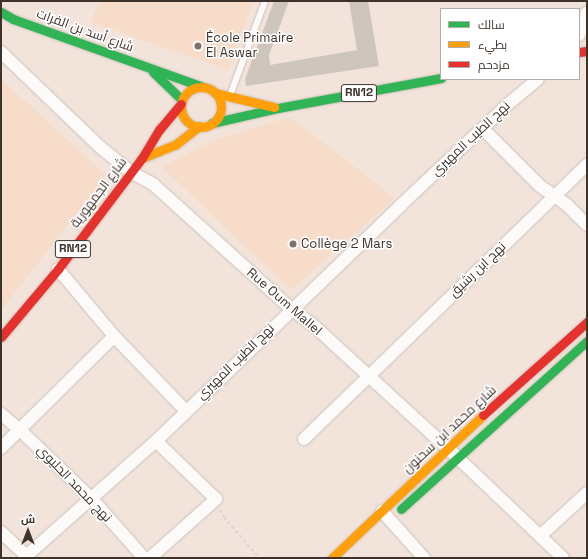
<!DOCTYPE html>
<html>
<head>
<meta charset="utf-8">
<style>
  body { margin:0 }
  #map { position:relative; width:588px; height:559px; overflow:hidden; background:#f2e4db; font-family:"Space Grotesk",Cairo,sans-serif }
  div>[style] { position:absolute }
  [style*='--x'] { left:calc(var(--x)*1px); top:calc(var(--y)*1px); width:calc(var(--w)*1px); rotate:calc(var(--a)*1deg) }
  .built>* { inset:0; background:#f6dcc9 }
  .building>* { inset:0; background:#cec5bc }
  .path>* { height:2px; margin-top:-1px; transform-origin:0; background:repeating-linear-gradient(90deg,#d8d5d2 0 3px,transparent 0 6px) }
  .roads { filter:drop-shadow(0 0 1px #cec2bb) drop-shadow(0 0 1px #cec2bb) }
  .lane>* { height:6px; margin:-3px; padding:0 3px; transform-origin:3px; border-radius:3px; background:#fdfbfa }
  .street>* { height:12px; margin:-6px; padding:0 6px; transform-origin:6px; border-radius:6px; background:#fdfbfa }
  .fast>* { height:9px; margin:-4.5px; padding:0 4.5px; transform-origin:4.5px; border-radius:4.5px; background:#30b455 }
  .slow>* { height:9px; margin:-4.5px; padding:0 4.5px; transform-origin:4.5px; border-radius:4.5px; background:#ff9f0a }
  .slow>.ring { margin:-4.5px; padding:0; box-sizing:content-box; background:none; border:9px solid #ff9f0a; border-radius:50% }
  .jam>* { height:9px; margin:-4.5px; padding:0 4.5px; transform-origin:4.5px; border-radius:4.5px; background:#e5322d }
  .dots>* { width:11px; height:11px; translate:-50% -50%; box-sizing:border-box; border:2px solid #fff; border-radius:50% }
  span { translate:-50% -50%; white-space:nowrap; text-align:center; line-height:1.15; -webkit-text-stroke:3px #fff; paint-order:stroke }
  .shield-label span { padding:1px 3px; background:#fff; border:1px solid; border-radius:3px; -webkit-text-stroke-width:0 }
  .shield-label { font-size:12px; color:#3e332b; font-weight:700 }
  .street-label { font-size:13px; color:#3e332b }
  .poi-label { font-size:13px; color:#3e332b }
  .left { translate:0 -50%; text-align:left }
  .frame { position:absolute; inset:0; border:2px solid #3e332b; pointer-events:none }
  .legend { position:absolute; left:440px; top:8px; width:140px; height:72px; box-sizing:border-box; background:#fff; border:1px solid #b2adaa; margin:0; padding:5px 7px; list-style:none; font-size:12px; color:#3e332b }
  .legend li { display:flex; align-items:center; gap:8px; height:20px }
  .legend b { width:20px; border:1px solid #b2adaa }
  .north { position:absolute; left:8px; top:511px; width:40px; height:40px; -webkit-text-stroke:3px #fff; paint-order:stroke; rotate:0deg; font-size:11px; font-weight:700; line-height:16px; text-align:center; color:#3e332b }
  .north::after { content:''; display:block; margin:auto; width:14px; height:18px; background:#3e332b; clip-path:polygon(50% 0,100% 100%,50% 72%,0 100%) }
</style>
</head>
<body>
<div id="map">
  <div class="built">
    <div style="clip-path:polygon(101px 1px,254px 1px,228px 70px,90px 22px)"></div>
    <div style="clip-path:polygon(1px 79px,106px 175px,1px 311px)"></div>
    <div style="clip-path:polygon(290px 117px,395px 198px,291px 290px,162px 167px,209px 142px)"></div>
  </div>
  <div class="building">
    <div style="clip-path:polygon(274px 1px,289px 1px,269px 55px,270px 65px,357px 50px,349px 1px,368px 1px,379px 66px,246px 86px,245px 79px)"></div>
  </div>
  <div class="path">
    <div style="--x:220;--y:510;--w:8;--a:60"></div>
    <div style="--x:224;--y:517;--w:54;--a:49.5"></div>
  </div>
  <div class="roads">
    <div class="lane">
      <div style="--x:231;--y:93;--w:98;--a:-69.7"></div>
    </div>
    <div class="street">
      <div style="--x:579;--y:35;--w:24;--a:-71"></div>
      <div style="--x:1;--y:52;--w:137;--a:43.8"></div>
      <div style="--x:100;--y:147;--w:40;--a:39"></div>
      <div style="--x:131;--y:172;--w:26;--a:29"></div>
      <div style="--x:154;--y:185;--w:185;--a:42.1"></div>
      <div style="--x:291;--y:309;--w:27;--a:36"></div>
      <div style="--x:313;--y:325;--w:195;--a:42.5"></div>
      <div style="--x:457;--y:457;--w:146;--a:43.6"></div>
      <div style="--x:483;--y:129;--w:81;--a:45"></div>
      <div style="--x:540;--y:186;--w:33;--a:35"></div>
      <div style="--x:567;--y:205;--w:28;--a:45"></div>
      <div style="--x:58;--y:269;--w:87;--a:50.1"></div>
      <div style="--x:114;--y:336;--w:103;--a:46.2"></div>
      <div style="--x:1;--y:414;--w:25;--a:40"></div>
      <div style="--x:20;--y:430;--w:100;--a:43.8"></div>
      <div style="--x:92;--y:499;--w:79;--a:48.6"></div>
      <div style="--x:304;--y:439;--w:394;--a:-44.1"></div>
      <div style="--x:1;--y:448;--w:159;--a:-44.7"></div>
      <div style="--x:382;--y:511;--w:63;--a:48.2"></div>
      <div style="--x:1;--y:532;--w:38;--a:43"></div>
      <div style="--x:540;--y:536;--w:64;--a:-42.5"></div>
      <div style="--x:24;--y:558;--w:176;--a:-41.6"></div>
      <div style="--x:150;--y:558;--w:89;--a:-41.8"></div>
      <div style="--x:216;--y:499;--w:83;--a:-136"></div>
      <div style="--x:156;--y:441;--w:340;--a:-43.9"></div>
      <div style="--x:401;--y:205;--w:146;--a:-43.3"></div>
      <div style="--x:507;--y:105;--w:40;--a:-40"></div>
    </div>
    <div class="fast">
      <div style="--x:1;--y:12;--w:14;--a:30"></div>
      <div style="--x:13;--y:19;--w:202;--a:19.7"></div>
      <div style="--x:153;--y:72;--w:40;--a:44"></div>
      <div style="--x:212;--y:123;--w:68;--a:-12.8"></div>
      <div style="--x:278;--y:108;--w:166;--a:-10.4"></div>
      <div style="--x:401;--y:509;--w:251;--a:-42.1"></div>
    </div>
    <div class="slow">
      <div class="ring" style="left:181px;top:87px;width:31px;height:31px"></div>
      <div style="--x:215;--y:93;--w:61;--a:13.3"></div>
      <div style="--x:142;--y:158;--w:35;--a:-22"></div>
      <div style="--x:175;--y:145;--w:31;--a:-38"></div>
      <div style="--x:332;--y:558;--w:208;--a:-43.4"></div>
    </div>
    <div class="jam">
      <div style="--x:579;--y:52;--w:8;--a:-7"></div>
      <div style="--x:1;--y:337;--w:89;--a:-50"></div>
      <div style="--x:58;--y:269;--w:139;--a:-52.9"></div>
      <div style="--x:142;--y:158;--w:33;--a:-59"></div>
      <div style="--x:159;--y:130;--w:34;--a:-50"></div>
      <div style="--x:483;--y:415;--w:140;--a:-41.8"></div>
    </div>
  </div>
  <div class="dots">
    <div style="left:198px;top:46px;background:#7d7169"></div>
    <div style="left:293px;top:244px;background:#7d7169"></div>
  </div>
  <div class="shield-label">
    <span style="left:359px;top:93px">RN12</span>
    <span style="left:73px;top:249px">RN12</span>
  </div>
  <div class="street-label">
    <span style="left:85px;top:31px;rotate:20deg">شارع أسد بن الفرات</span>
    <span style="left:471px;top:139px;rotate:-43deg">نهج الطيب المهيري</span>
    <span style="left:99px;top:193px;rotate:-53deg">شارع الجمهورية</span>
    <span style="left:478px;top:270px;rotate:-44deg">نهج ابن رشيق</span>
    <span style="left:284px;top:302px;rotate:41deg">Rue Oum Mallel</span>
    <span style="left:236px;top:362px;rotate:-44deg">نهج الطيب المهيري</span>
    <span style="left:450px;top:430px;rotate:-43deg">شارع محمد ابن سحنون</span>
    <span style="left:74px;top:484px;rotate:46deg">نهج محمد الحليوي</span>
  </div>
  <div class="poi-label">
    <span class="left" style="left:206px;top:46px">École Primaire<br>El Aswar</span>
    <span class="left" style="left:301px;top:244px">Collège 2 Mars</span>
  </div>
  <div class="frame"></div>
  <ul class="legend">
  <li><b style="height:5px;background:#30b455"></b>سالك</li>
  <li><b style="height:5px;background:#ff9f0a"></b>بطيء</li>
  <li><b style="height:5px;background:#e5322d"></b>مزدحم</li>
  </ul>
  <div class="north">ش</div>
</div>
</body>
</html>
